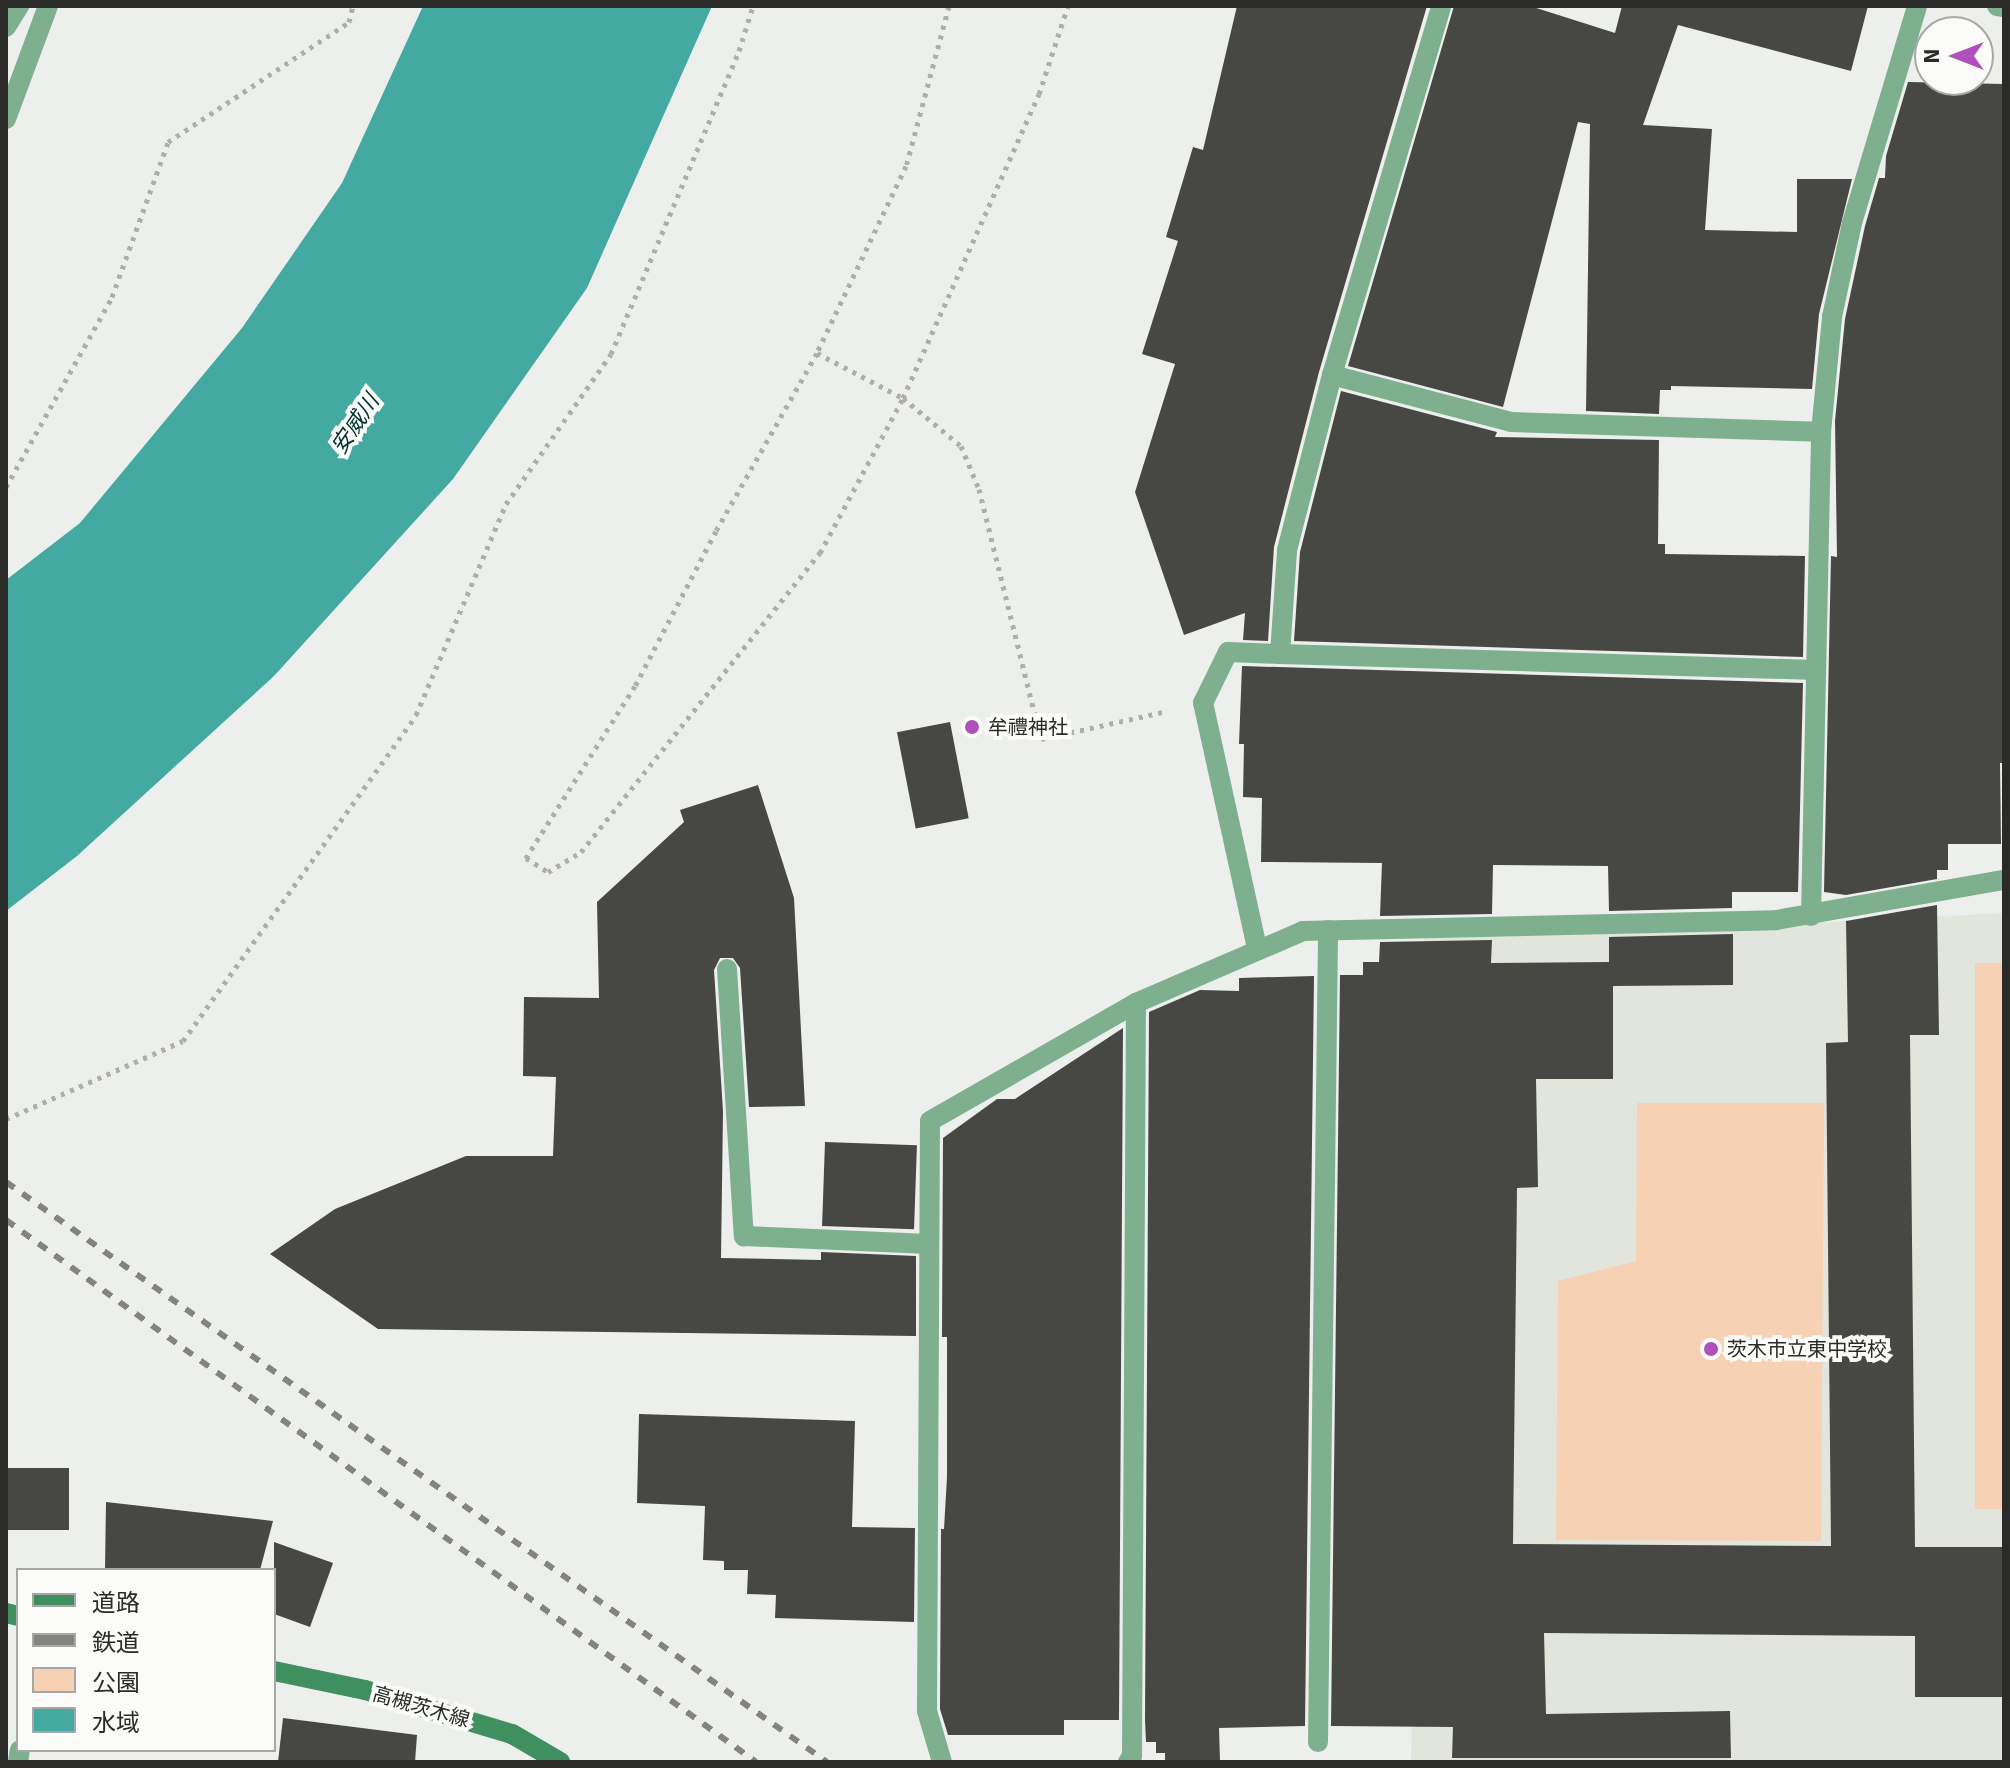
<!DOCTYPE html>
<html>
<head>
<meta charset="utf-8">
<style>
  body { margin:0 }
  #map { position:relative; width:2010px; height:1768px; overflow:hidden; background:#edefec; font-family:Signika,"Noto Sans JP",sans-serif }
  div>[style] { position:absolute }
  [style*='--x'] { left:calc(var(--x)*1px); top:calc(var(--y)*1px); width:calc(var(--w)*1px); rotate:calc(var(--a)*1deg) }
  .built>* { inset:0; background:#e1e5db }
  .green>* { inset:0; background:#f6d1b4; transform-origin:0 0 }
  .water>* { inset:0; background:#43a9a1 }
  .building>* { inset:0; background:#474744; transform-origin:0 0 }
  .path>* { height:5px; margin-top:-2.5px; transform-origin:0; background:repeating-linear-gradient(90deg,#aeafad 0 4px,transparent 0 10px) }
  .minor>* { height:20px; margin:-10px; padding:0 10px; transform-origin:10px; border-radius:10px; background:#7eaf8f }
  .secondary>* { height:20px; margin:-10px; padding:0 10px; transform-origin:10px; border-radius:10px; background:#408f61 }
  .rail>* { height:6px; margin-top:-3px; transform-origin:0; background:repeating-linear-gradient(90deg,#838382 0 10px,transparent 0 20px) }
  .dots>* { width:22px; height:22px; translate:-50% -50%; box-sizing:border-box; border:4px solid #fbfcf9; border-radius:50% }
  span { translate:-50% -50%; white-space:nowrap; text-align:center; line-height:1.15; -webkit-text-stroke:8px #fbfcf9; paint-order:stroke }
  .poi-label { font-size:20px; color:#2a2a29 }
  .left { translate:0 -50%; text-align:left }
  .street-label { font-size:20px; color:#2a2a29 }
  .water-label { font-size:22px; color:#00322f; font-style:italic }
  .frame { position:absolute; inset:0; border:8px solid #2a2a29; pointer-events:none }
  .legend { position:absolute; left:16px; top:1568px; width:260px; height:184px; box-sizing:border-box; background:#fbfcf9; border:2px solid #a7a8a6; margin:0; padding:10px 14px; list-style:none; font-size:24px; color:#2a2a29 }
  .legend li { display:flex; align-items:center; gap:16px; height:40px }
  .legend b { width:40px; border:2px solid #a7a8a6 }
  .north { position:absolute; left:1914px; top:16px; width:80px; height:80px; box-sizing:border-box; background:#fbfcf9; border:2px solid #a7a8a6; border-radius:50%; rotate:270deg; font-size:22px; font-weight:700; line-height:32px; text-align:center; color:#2a2a29 }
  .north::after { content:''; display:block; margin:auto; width:28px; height:36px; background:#af51ba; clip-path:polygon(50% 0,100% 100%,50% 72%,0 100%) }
</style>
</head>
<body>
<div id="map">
  <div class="built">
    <div style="clip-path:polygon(2004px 913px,2004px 1762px,1411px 1762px,1424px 936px,1716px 928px)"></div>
  </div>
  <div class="green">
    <div style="left:2004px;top:963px;width:546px;height:29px;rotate:90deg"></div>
    <div style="clip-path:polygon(1637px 1103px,1824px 1103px,1821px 1541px,1556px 1540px,1558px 1281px,1636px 1261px)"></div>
  </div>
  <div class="water">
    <div style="clip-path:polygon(423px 6px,712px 6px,587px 288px,453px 479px,274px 676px,77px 856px,6px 911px,6px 580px,80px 523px,242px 328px,342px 183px)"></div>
  </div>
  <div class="building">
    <div style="clip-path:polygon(1237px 6px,1427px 6px,1319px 372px,1274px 547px,1268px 641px,1243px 640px,1245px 613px,1184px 635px,1135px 492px,1175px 364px,1142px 354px,1178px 241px,1166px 237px,1193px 147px,1203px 150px)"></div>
    <div style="clip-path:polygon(1454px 6px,1530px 6px,1615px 33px,1622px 6px,1868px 6px,1851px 71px,1678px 25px,1643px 125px,1712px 129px,1705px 230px,1797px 232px,1797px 179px,1852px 179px,1819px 314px,1812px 389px,1671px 386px,1671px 390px,1660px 390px,1659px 414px,1586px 411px,1590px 124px,1578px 122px,1503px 407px,1348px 366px)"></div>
    <div style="clip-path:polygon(1908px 82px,2004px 84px,2004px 763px,2000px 763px,2001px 844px,1948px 844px,1948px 870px,1937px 870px,1937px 879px,1846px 895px,1824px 892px,1831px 556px,1837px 557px,1835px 421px,1845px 319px,1865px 226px,1879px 178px,1885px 178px,1886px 156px)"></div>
    <div style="clip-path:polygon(1341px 391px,1497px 432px,1495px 437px,1659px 440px,1658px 544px,1665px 544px,1665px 554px,1805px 556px,1803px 657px,1294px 641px,1300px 552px)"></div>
    <div style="clip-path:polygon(1242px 666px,1803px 683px,1798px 892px,1732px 892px,1732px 908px,1609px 911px,1608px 866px,1493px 865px,1492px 914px,1380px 916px,1382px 863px,1261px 862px,1262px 798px,1243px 797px,1244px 744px,1239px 744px)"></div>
    <div style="left:950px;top:722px;width:98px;height:54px;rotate:79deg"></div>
    <div style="clip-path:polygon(758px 785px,794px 898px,805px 1106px,749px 1107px,740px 968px,733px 958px,720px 958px,714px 970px,723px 1111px,721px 1258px,821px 1260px,821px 1252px,916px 1256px,916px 1336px,378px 1329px,270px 1254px,335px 1209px,466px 1156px,553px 1156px,556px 1077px,523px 1076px,524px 997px,599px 998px,597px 902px,684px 822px,680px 810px)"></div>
    <div style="clip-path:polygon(1937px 905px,1939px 1035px,1910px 1035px,1915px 1547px,2004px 1547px,2004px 1697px,1915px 1697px,1915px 1636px,1544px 1633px,1546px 1714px,1730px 1711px,1731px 1758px,1452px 1758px,1453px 1727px,1331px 1726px,1340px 975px,1363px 975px,1363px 962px,1379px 962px,1380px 942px,1492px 940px,1491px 963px,1609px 962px,1609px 937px,1733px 934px,1733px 985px,1613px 986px,1613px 1079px,1536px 1079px,1538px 1187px,1517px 1188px,1513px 1544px,1831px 1546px,1826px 1043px,1848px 1042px,1846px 921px)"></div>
    <div style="clip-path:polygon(1314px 976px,1305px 1726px,1219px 1728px,1220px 1761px,1165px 1762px,1165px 1753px,1156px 1753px,1156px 1742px,1146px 1742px,1145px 1720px,1149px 1012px,1200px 990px,1239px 991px,1239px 978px)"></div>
    <div style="clip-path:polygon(1123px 1028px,1119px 1720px,1064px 1720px,1064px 1735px,948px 1735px,940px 1709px,941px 1529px,944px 1529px,947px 1477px,947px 1337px,942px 1337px,943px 1138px,997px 1099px,1015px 1099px)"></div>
    <div style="left:825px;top:1142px;width:92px;height:84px;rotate:2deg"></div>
    <div style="clip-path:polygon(639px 1414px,855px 1421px,852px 1527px,915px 1528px,914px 1622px,775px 1618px,776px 1595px,747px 1594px,748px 1570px,724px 1570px,724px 1561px,703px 1560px,705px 1506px,637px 1503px)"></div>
    <div style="left:6px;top:1468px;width:63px;height:62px"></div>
    <div style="clip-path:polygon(106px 1502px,273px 1521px,260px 1570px,105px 1570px)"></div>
    <div style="clip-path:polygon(274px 1542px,333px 1563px,310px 1627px,274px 1614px)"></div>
    <div style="clip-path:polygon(283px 1718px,417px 1735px,415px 1762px,278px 1762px)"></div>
  </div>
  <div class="path">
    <div style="--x:949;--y:6;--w:166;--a:105"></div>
    <div style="--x:906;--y:166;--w:207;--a:115.5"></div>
    <div style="--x:817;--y:353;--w:205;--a:119.6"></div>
    <div style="--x:716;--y:531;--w:175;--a:117.6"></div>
    <div style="--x:635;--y:686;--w:204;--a:122.4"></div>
    <div style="--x:526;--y:858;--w:26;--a:32"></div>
    <div style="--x:548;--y:872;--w:39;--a:-31"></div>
    <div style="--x:581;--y:852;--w:383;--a:-51.4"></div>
    <div style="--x:820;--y:553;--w:176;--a:-61.8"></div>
    <div style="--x:903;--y:398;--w:333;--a:-65.9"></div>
    <div style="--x:1039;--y:94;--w:93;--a:-71.8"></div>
    <div style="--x:817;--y:353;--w:97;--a:27.6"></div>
    <div style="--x:903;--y:398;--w:75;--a:39.6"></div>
    <div style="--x:961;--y:446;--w:47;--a:67.3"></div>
    <div style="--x:979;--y:489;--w:258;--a:76.1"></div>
    <div style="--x:1041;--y:739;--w:129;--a:-12.5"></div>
    <div style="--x:6;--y:487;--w:218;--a:-60.8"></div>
    <div style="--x:112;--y:297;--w:165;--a:-70.1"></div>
    <div style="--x:168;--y:142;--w:217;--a:-33.5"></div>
    <div style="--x:349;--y:22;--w:16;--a:-76"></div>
    <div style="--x:6;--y:1119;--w:193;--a:-23.8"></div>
    <div style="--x:183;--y:1041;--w:401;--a:-54.4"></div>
    <div style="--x:416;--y:715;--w:229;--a:-66.9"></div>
    <div style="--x:506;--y:504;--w:183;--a:-55"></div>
    <div style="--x:611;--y:354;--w:329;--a:-67.1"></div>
    <div style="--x:739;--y:51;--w:47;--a:-72.7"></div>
  </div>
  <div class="minor">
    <div style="--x:1997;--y:6;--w:7;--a:8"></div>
    <div style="--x:6;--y:27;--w:25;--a:-58"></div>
    <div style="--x:6;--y:119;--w:121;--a:-69.6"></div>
    <div style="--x:1332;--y:375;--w:185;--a:14.7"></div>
    <div style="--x:1511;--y:422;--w:310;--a:1.8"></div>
    <div style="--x:1280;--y:654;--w:535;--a:1.71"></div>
    <div style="--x:1811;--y:916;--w:484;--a:-88.8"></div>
    <div style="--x:1821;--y:432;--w:116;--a:-84.5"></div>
    <div style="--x:1832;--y:317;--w:96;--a:-78"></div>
    <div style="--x:1852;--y:223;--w:227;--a:-73.3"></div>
    <div style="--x:1257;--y:948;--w:251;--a:-102.4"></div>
    <div style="--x:1203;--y:703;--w:57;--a:-63.9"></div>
    <div style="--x:1228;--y:652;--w:52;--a:2.2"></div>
    <div style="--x:1280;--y:654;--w:104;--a:-86.1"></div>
    <div style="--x:1287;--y:550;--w:181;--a:-75.6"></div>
    <div style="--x:1332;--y:375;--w:385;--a:-73.5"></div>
    <div style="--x:727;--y:969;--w:268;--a:86.4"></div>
    <div style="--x:744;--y:1236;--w:185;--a:2.5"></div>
    <div style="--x:1318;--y:1742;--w:812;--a:-89.29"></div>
    <div style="--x:18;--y:1762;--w:12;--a:-81"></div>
    <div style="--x:942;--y:1762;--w:53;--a:-106.4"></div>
    <div style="--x:927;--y:1711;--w:590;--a:-89.71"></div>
    <div style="--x:930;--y:1121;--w:237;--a:-29.8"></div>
    <div style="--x:1136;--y:1003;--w:182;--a:-23.3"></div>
    <div style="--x:1303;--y:931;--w:473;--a:-1.3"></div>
    <div style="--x:1776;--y:920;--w:231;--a:-10"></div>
    <div style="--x:1128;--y:1762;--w:7;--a:-56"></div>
    <div style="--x:1132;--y:1756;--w:753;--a:-89.7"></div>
  </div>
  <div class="secondary">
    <div style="--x:6;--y:1613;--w:12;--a:14"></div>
    <div style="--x:274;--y:1671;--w:93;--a:11.8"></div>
    <div style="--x:365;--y:1690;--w:153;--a:16.7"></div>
    <div style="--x:512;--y:1734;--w:56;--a:30.3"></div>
  </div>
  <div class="rail">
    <div style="--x:6;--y:1182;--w:1005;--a:35.24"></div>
    <div style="--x:6;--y:1220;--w:925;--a:35.85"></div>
  </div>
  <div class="dots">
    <div style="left:972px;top:727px;background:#af51ba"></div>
    <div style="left:1711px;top:1349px;background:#af51ba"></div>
  </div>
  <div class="poi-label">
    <span class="left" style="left:988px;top:727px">牟禮神社</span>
    <span class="left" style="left:1727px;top:1349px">茨木市立東中学校</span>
  </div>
  <div class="street-label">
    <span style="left:421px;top:1707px;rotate:16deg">高槻茨木線</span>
  </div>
  <div class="water-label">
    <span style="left:355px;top:424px;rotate:-56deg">安威川</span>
  </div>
  <div class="frame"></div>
  <ul class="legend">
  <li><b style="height:10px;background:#408f61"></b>道路</li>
  <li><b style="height:10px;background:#838382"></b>鉄道</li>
  <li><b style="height:22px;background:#f6d1b4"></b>公園</li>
  <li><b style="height:22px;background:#43a9a1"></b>水域</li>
  </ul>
  <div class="north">N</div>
</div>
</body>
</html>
